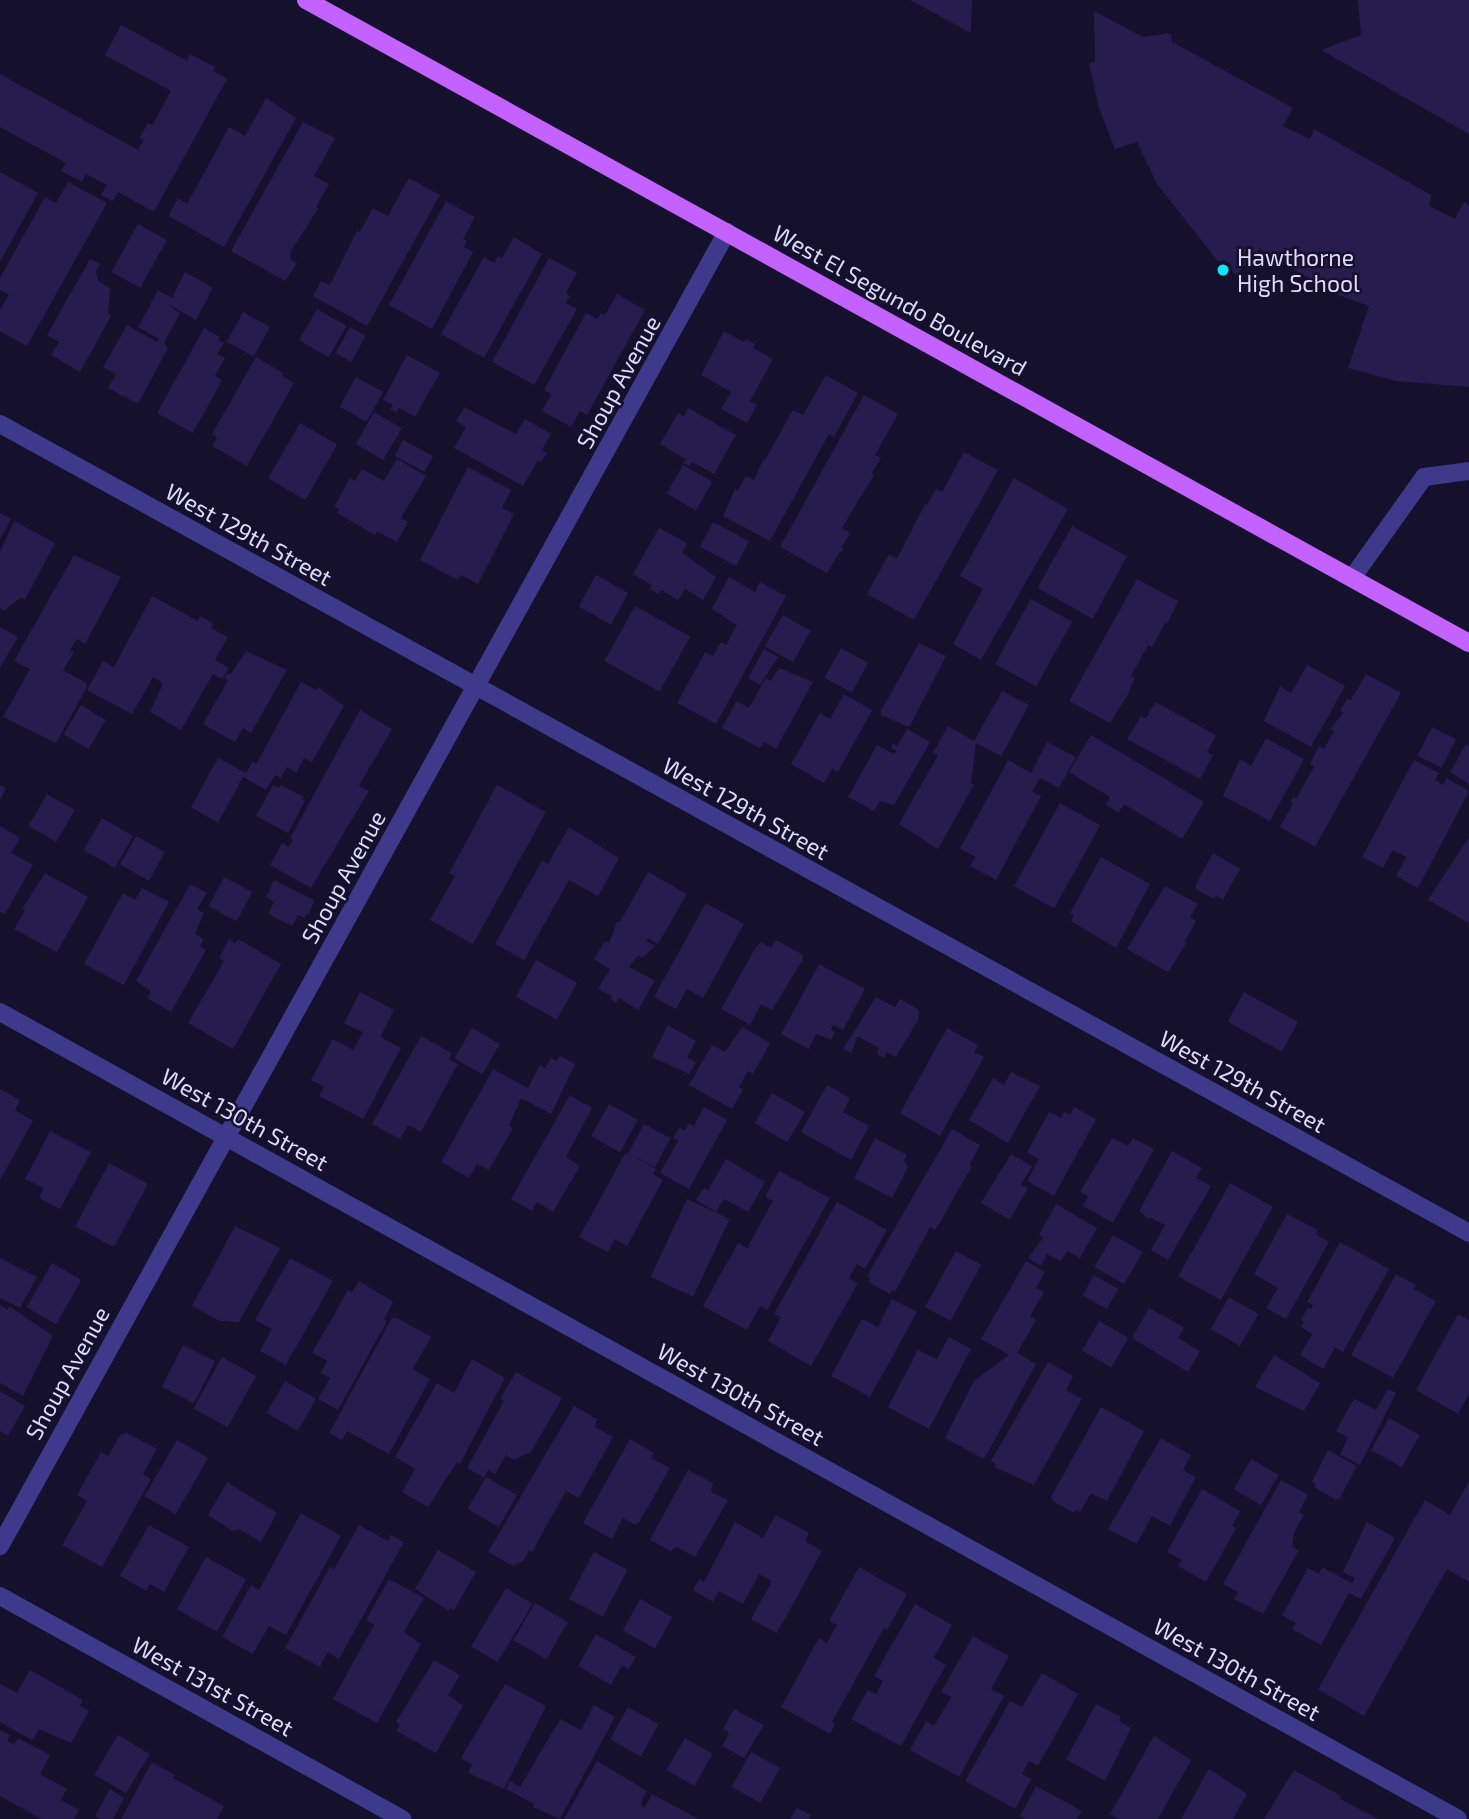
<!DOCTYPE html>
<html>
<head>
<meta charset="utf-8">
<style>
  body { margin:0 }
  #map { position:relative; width:1469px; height:1819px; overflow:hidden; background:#15102c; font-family:"Exo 2",sans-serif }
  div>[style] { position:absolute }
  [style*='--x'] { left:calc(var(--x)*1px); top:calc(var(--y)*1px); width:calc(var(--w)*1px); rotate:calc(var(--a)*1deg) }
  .building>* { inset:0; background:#261c4e; transform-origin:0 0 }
  .minor>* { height:18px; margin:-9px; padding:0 9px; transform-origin:9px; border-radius:9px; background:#3d3a8c }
  .major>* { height:18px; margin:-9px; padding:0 9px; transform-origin:9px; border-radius:9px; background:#c462ff }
  .dots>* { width:19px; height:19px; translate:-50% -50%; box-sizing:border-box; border:4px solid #15102c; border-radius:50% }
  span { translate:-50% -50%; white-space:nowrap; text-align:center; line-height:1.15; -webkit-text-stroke:5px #15102c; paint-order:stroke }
  .poi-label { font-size:23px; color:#dfdbff }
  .left { translate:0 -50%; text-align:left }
  .street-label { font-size:23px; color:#dfdbff }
</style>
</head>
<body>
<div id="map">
  <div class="building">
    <div style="clip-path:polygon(910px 0,972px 0,971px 33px)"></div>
    <div style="clip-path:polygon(1358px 0,1469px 0,1469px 134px,1321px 50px,1361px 35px)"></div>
    <div style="clip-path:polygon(1094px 11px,1143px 37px,1171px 33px,1172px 42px,1293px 108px,1283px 126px,1310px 139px,1314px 129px,1431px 195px,1429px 206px,1455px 219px,1464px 202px,1469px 205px,1469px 387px,1396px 381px,1348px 368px,1369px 306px,1335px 294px,1260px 249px,1236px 275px,1217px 260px,1157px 184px,1137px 142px,1115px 149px,1099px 108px,1089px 63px,1095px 62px)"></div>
    <div style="clip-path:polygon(121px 25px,187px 61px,190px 54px,215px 67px,213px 71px,227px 79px,154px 212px,118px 192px,113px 201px,101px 195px,107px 185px,86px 174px,82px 182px,61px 171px,66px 163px,0 127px,0 74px,138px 150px,143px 140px,139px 138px,148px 123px,152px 125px,171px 91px,105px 55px)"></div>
    <div style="clip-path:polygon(266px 98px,296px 118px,224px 247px,170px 217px,170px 213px,178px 198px,187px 204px,229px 127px,245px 136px)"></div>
    <div style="clip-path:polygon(303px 122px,335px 138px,314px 176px,329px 184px,316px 207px,318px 209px,291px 251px,290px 259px,297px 263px,285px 281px,231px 251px)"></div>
    <div style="clip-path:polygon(0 172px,38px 193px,0 262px)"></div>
    <div style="clip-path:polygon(409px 178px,440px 195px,367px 326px,313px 296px,321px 281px,330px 285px,357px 231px,360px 232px,373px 208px,388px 216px)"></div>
    <div style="clip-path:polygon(68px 182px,107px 203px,27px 346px,0 331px,0 310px,9px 295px,0 290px,0 278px,45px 197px,56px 203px)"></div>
    <div style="clip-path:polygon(446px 201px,475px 217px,463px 239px,467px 241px,464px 247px,473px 252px,432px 329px,389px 305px)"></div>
    <div style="left:138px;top:224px;width:33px;height:55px;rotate:29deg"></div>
    <div style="clip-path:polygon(514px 237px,542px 254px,484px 358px,441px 334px,484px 257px,494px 263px,498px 256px,502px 258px)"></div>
    <div style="clip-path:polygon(549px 258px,577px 273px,566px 293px,570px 296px,566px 303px,577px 309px,534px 385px,492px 362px)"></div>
    <div style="clip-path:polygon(90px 259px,100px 264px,96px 271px,98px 281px,110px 288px,108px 314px,111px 316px,80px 372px,51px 355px,59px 342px,47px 335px)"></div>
    <div style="clip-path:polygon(185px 272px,213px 288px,196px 320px,168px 304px,180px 314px,164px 342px,168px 348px,138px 404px,108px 388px,116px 374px,103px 367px,127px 325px,157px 342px,159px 339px,138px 327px,158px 290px,172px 298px)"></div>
    <div style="clip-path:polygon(617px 294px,645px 310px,587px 415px,580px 411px,571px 427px,542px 411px,551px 394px,544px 390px,586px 313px,597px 319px,601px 313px,605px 315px)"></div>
    <div style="left:317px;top:309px;width:34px;height:36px;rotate:30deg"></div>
    <div style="left:243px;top:312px;width:31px;height:34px;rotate:29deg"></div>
    <div style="left:350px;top:327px;width:18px;height:30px;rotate:29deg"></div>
    <div style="clip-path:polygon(204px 328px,220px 337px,218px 340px,224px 343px,217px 354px,225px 358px,215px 376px,222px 380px,193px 433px,157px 413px)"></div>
    <div style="clip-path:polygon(724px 331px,744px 342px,746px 339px,755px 344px,753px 348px,773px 359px,750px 401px,757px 405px,747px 423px,721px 409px,731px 392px,701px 375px)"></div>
    <div style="clip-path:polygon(407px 355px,440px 373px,415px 417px,399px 408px,396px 413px,390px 409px,393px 405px,383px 400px)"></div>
    <div style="clip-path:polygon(256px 357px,283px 373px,282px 376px,294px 383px,247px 466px,212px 446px,217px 437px,212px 434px)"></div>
    <div style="clip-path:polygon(826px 375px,858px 393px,834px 437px,829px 434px,770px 541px,723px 516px,735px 489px,738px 490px,746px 476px,754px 480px,763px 460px,765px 460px,793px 410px,803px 415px)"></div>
    <div style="left:356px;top:377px;width:31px;height:34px;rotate:29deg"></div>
    <div style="clip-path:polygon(864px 395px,898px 414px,875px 455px,881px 458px,872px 473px,874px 475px,842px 528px,850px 533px,842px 547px,844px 548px,842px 552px,840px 551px,827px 573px,780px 547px)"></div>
    <div style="clip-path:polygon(464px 407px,516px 434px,525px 419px,551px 434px,542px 450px,547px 453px,541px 462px,538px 460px,523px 486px,454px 448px,466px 427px,456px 421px)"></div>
    <div style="clip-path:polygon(688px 408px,736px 435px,714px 474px,692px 462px,690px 466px,683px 463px,686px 459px,660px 444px,678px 413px,684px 416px)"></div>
    <div style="left:374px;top:412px;width:32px;height:37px;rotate:30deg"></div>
    <div style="left:300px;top:423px;width:43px;height:64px;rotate:30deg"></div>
    <div style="left:403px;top:440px;width:34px;height:18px;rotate:28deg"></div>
    <div style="clip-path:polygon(964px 452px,998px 470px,914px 620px,867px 594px,889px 554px,897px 559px,925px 504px,927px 505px,936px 489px,942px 492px)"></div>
    <div style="clip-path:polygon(397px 459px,426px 476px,401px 518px,408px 522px,397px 542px,377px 531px,375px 535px,337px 513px,339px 509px,334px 507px,350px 478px,355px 481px,362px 469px,384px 481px)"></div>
    <div style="left:683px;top:465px;width:34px;height:33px;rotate:30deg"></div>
    <div style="clip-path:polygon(468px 467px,511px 490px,502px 508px,514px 514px,478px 584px,461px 575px,458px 580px,420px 560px)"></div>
    <div style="clip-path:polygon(1014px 478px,1068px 509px,981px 660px,953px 644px,983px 589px,960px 576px)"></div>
    <div style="clip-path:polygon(0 513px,11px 519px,0 540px)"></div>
    <div style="clip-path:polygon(14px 521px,55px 543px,25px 600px,21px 597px,4px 611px,0 608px,0 552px)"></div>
    <div style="left:713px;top:522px;width:41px;height:28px;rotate:28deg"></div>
    <div style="left:1072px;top:526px;width:63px;height:71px;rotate:29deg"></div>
    <div style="clip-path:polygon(659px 528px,687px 543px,682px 553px,716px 577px,703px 600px,685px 589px,678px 600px,661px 590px,658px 594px,650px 589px,652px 585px,633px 574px)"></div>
    <div style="clip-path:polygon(74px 555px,121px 577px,85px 644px,77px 639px,70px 650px,74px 652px,63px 670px,86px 683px,87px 687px,56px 743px,3px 717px,30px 669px,14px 661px)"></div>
    <div style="left:596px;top:575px;width:37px;height:36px;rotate:29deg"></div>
    <div style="clip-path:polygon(729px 577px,755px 592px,760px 582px,786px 596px,716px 724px,677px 703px,705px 652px,713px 656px,721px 642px,726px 645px,737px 625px,712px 609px)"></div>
    <div style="clip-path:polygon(1137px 579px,1178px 601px,1167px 624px,1165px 623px,1152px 647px,1148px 645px,1131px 676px,1135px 678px,1127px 696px,1110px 723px,1069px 701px)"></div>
    <div style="clip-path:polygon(152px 596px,198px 621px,200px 616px,213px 623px,211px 628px,228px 637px,215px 660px,229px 668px,222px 679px,213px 674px,181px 730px,150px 712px,163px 683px,153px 677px,132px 714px,87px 690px,103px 661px,114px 667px)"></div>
    <div style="left:1031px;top:599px;width:47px;height:74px;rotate:29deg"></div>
    <div style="left:635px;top:606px;width:63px;height:63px;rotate:29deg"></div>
    <div style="left:783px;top:615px;width:32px;height:36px;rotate:30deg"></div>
    <div style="clip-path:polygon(0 627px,18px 637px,0 668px)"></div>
    <div style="clip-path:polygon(919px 643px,946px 656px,910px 726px,906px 726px,881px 715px,881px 711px)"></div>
    <div style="left:841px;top:648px;width:31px;height:34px;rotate:29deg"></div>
    <div style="clip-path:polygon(764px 649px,778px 657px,760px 685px,748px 678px)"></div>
    <div style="clip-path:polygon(246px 651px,287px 670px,251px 733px,243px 728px,235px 742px,203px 724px,228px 680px,225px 677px,228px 673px,231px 674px)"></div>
    <div style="clip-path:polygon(1307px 665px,1345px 686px,1311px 747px,1264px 721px,1280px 686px,1291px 693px)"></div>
    <div style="clip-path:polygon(779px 668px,813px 682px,776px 749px,764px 742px,760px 748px,722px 728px,736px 701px,749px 708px,766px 678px,771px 681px)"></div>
    <div style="clip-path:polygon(1366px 674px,1401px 693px,1315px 847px,1280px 827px,1293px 803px,1290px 802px,1293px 797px,1296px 799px,1314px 767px,1310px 764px,1319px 746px,1324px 749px,1334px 731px,1330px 729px,1344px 712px,1340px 711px,1347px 699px,1351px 700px)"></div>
    <div style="clip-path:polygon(301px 682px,316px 690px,318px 687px,344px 706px,312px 762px,304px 758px,296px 773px,287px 767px,281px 778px,275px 775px,266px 790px,243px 777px,218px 823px,191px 807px,218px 758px,246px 773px,253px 761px,256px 764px)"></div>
    <div style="clip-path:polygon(1002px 691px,1029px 705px,1001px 756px,976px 743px,971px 783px,974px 785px,938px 849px,899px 824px,938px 755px,933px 753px,948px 726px,974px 741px)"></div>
    <div style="clip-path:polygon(844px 694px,872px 710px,838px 772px,832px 769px,824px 783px,791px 764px,820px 713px,830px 719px)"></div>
    <div style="clip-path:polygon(1155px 702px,1216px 735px,1207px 752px,1213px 755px,1200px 779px,1127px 739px,1141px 716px,1146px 719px)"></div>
    <div style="left:81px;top:705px;width:29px;height:34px;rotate:31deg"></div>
    <div style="clip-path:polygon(360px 710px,392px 729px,359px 786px,369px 791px,311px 888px,270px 865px,282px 843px,289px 847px,293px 840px,290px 838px)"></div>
    <div style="left:1432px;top:727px;width:27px;height:32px;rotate:27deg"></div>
    <div style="clip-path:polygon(907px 729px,930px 742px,894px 805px,880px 801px,874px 811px,848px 797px,877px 745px,894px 754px,896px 751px,891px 748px,893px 743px,897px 746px)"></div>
    <div style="clip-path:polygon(1091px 735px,1204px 802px,1182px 839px,1124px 804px,1118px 813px,1106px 805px,1110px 797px,1069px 772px)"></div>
    <div style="clip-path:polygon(1266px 738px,1304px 759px,1270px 821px,1223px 796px,1240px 759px,1251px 766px)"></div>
    <div style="clip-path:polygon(1047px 742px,1076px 757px,1059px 788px,1040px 778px,1032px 792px,1041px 796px,996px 880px,970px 866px,975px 857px,960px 849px,1008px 760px,1031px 773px)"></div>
    <div style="clip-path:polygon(1466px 744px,1469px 746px,1469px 784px,1450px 772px)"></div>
    <div style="clip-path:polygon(1414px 760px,1439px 773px,1435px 780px,1443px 785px,1447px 778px,1469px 791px,1418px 888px,1396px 876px,1406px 857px,1393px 850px,1383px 868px,1362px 857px)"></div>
    <div style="clip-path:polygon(0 785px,6px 788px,0 800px)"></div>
    <div style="clip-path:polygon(273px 785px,279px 788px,280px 785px,304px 797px,302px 800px,305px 801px,288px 833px,256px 816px)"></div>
    <div style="clip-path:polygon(497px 785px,546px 812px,473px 944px,430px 920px,455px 876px,449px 873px)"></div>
    <div style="left:47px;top:794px;width:32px;height:37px;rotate:30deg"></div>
    <div style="left:1060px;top:803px;width:46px;height:95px;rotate:29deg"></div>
    <div style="left:102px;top:818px;width:36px;height:37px;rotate:30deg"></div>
    <div style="clip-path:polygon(0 826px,20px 838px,11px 853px,33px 865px,5px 914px,0 912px)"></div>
    <div style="clip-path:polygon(569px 827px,619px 858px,598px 896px,569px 880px,524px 960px,495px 944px,542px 860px,548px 864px)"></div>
    <div style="left:136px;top:836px;width:33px;height:33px;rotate:29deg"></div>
    <div style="clip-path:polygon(1469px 837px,1469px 923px,1428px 900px)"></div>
    <div style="clip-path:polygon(1213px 853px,1240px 869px,1223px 900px,1216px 895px,1214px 899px,1196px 889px,1196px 884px)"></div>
    <div style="clip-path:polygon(1101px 857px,1150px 884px,1116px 948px,1071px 921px,1074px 915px,1070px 913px)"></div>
    <div style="clip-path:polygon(648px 872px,687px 894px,658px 944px,648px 938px,646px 941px,655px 946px,642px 958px,638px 955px,629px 967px,655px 981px,638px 1010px,619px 998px,616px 1003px,611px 999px,612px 996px,598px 989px,610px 969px,594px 959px,605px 941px,609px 943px,617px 921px,620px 922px)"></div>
    <div style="clip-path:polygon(45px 873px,88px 897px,57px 952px,14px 929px,25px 910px,22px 909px)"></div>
    <div style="left:224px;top:877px;width:32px;height:33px;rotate:28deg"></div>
    <div style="clip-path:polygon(274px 880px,314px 900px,309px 915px,307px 913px,305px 918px,298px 915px,292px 926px,268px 914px,274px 902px,266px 897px)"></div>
    <div style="clip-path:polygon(190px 884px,207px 893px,197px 909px,204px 913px,195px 934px,204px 939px,200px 946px,206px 950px,171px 1012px,147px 998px,151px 991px,136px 981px)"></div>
    <div style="clip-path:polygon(1165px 886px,1198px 904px,1190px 917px,1196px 921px,1185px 941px,1187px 942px,1168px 972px,1127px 949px)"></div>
    <div style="clip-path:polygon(142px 888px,169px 902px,124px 985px,84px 964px,123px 893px,135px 900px)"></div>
    <div style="clip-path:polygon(706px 903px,744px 924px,703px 998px,687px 989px,676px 1009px,654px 997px)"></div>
    <div style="clip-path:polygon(229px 939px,235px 943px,238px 939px,281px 964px,233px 1049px,188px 1023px,224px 961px,219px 958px)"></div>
    <div style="clip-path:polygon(776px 940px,803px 955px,802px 961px,772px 1010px,761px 1004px,750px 1025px,721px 1009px,756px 947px,761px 942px,771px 948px)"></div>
    <div style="left:536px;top:960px;width:47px;height:42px;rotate:29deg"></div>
    <div style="clip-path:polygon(819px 964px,865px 989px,843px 1030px,833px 1025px,831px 1030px,835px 1032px,831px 1040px,816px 1034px,809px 1049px,781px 1034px)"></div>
    <div style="clip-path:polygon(360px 992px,394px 1010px,380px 1037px,401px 1048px,363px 1119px,319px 1096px,324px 1087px,311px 1080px,333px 1039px,353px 1050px,363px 1032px,344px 1023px)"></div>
    <div style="left:1244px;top:992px;width:62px;height:34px;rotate:29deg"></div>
    <div style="clip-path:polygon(876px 997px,895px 1007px,900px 999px,919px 1010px,918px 1020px,896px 1057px,887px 1052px,884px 1058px,877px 1054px,879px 1048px,858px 1036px,851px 1053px,843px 1049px)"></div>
    <div style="clip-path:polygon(668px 1025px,696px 1041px,687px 1057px,696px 1062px,689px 1074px,652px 1057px)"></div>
    <div style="clip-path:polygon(742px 1027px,770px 1043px,753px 1074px,748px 1071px,739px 1087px,743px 1090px,732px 1109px,689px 1085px,712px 1045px,725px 1052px)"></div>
    <div style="left:472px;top:1028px;width:32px;height:35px;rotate:30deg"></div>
    <div style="clip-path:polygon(947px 1028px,978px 1045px,974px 1052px,984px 1057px,940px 1136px,900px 1113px)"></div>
    <div style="clip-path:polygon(421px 1036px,452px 1053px,449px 1059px,458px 1064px,421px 1132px,408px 1125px,400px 1139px,372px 1124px)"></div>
    <div style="clip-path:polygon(560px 1056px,575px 1064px,551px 1114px,521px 1098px,509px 1126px,513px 1128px,489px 1170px,477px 1164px,469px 1178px,441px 1162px,493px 1069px,528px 1088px,540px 1065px,545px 1068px,551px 1058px,556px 1061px)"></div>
    <div style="clip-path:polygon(1011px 1072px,1040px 1086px,1008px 1143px,969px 1120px,993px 1078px,1004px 1085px)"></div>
    <div style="clip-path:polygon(827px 1085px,850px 1098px,843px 1112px,869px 1126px,851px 1160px,801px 1132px)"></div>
    <div style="clip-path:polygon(0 1089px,20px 1100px,15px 1110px,33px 1121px,0 1180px)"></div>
    <div style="left:772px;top:1093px;width:38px;height:35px;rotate:30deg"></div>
    <div style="clip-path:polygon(570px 1095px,592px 1108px,566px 1157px,580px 1166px,553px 1212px,537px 1202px,532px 1211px,511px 1199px)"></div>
    <div style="left:609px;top:1104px;width:33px;height:37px;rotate:29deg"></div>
    <div style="clip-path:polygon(704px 1107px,727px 1120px,689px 1189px,660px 1173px,678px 1141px,673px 1138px,679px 1128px,685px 1131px,689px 1123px,694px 1126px)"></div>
    <div style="clip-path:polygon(1074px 1107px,1096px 1119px,1054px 1196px,1027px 1181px,1039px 1159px,1027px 1152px,1049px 1112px,1061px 1118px,1064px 1112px,1070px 1115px)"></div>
    <div style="left:644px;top:1124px;width:30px;height:33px;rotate:28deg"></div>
    <div style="clip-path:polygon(952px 1129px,980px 1145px,970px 1164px,972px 1166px,939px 1224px,935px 1230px,930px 1227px,895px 1292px,892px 1290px,890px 1294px,868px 1282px,870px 1278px,867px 1276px)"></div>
    <div style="clip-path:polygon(50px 1131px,91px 1152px,60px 1209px,39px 1198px,44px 1188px,25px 1179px)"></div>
    <div style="clip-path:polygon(875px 1138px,907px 1155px,904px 1161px,908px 1167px,892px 1198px,854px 1178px)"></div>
    <div style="clip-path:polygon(1112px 1138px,1128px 1146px,1133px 1138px,1154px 1149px,1113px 1223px,1083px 1206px,1088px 1196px,1080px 1192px)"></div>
    <div style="clip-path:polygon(1172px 1151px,1202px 1168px,1196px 1178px,1211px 1186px,1168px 1260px,1151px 1250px,1165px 1225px,1149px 1217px,1148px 1219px,1139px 1211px)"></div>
    <div style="clip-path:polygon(626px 1152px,656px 1169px,653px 1174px,663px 1180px,627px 1246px,615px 1239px,608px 1252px,579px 1237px)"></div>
    <div style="clip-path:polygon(1011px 1154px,1032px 1166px,1021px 1185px,1028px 1188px,1010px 1220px,981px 1203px)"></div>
    <div style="clip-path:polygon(726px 1159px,765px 1182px,748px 1212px,724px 1199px,716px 1212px,696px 1200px,704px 1188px,708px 1190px)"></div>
    <div style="left:109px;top:1163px;width:44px;height:72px;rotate:28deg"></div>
    <div style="clip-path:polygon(779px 1171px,830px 1198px,767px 1310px,760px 1306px,747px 1330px,703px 1306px,738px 1243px,747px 1248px,773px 1201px,765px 1197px)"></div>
    <div style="left:1230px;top:1183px;width:49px;height:107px;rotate:29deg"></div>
    <div style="left:687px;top:1199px;width:47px;height:86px;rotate:25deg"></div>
    <div style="clip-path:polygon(837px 1202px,887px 1230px,865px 1269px,857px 1264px,849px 1278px,858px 1283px,811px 1366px,768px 1341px,781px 1317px,774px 1314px)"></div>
    <div style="clip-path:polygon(1056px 1204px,1097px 1228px,1080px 1258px,1067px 1251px,1061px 1261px,1047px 1254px,1041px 1266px,1028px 1258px,1043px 1238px,1039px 1235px)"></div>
    <div style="clip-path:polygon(1287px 1214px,1318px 1230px,1316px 1235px,1329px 1242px,1286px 1319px,1266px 1308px,1278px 1288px,1254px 1274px)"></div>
    <div style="clip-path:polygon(235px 1226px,280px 1248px,239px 1322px,220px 1321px,192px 1306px)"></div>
    <div style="left:1113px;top:1235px;width:34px;height:37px;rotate:30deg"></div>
    <div style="clip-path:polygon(1340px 1242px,1389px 1269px,1343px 1352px,1335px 1347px,1323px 1369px,1300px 1355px,1312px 1334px,1301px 1327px,1304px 1322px,1301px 1320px,1308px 1307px,1311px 1309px,1313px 1305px,1307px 1302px)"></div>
    <div style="left:956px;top:1251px;width:29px;height:64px;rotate:29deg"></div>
    <div style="clip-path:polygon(0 1258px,37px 1277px,20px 1308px,0 1298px)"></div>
    <div style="clip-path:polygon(290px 1258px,333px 1281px,286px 1365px,260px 1351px,272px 1329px,255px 1320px)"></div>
    <div style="clip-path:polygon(1026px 1261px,1045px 1272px,1036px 1288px,1044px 1292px,1030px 1316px,1036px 1320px,1017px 1353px,1036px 1364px,984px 1459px,945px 1438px,974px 1381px,1009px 1355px,981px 1339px)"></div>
    <div style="left:52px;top:1263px;width:34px;height:51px;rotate:30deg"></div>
    <div style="clip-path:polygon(1396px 1274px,1416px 1285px,1414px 1289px,1436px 1301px,1393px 1378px,1351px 1355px)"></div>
    <div style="left:1094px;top:1275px;width:28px;height:23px;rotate:30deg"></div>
    <div style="clip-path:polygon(359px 1281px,393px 1302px,384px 1319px,387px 1321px,338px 1410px,318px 1399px,330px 1378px,321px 1373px,327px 1361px,312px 1353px,348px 1290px,352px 1292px)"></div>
    <div style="left:1229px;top:1297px;width:34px;height:37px;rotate:30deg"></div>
    <div style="clip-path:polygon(892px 1299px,917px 1312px,870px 1397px,831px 1376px,862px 1319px,878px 1327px)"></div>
    <div style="clip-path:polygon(0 1305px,8px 1310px,9px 1306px,53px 1336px,23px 1396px,0 1383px)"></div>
    <div style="clip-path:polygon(1149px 1308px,1184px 1327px,1178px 1338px,1200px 1351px,1188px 1372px,1132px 1338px)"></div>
    <div style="clip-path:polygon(1458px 1314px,1469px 1320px,1469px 1394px,1458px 1414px,1416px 1390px)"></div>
    <div style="clip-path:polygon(392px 1318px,397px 1318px,431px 1337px,413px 1369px,430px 1379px,389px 1454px,347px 1431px,342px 1440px,329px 1433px)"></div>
    <div style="left:1099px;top:1321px;width:34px;height:34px;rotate:30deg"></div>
    <div style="clip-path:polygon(949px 1337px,971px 1349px,929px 1429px,888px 1407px,918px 1350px,937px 1359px)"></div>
    <div style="left:183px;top:1345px;width:36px;height:47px;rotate:27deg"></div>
    <div style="clip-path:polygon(1274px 1355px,1320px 1383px,1304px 1411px,1255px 1387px)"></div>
    <div style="left:222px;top:1357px;width:39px;height:59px;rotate:29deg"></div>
    <div style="clip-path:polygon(472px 1359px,505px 1378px,460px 1464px,457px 1462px,428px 1507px,402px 1492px,415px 1469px,395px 1457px,437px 1383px,454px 1393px)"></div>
    <div style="clip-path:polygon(1048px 1362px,1073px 1376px,1066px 1390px,1082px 1399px,1034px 1485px,994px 1467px,996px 1464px,991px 1461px)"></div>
    <div style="clip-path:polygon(516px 1372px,562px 1398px,531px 1452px,514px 1460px,506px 1455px,495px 1474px,488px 1470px,484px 1478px,467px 1468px,504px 1401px,500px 1399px)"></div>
    <div style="left:285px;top:1381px;width:36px;height:37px;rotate:30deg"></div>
    <div style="clip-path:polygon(1388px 1389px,1396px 1393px,1360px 1465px,1340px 1454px,1348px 1437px,1336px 1431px,1354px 1399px,1376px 1410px)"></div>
    <div style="clip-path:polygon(0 1391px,25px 1406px,8px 1436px,0 1431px)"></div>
    <div style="clip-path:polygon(574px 1406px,597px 1419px,595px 1427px,613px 1437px,579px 1498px,566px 1491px,532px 1552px,529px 1550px,523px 1561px,513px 1566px,488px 1552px)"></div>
    <div style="clip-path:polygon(1101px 1407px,1144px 1431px,1107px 1501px,1091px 1493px,1080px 1512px,1076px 1510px,1074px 1513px,1053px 1501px,1051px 1497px)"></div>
    <div style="left:1389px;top:1418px;width:35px;height:37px;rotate:29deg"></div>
    <div style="clip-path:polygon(125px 1432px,157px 1449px,143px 1474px,151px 1479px,102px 1567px,62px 1545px,87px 1501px,77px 1495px,101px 1452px,108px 1456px,121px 1434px,124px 1435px)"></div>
    <div style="clip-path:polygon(1161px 1438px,1191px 1455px,1183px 1470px,1196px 1477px,1170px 1526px,1152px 1516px,1137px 1544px,1108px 1529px)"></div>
    <div style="clip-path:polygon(630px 1439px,654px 1453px,651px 1458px,670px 1468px,640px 1521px,635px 1525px,623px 1518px,612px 1539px,583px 1523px)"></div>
    <div style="left:177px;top:1440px;width:36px;height:65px;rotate:30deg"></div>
    <div style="clip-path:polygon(1328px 1450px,1357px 1466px,1340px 1498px,1336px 1500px,1314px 1487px,1316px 1484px,1312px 1482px)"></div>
    <div style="left:1251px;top:1459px;width:32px;height:35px;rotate:30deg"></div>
    <div style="clip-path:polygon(688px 1470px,713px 1483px,711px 1492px,728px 1500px,695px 1557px,677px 1547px,671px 1551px,650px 1540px)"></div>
    <div style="left:486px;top:1477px;width:36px;height:37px;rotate:30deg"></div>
    <div style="clip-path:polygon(1281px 1480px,1308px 1495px,1299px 1512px,1304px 1515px,1294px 1533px,1292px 1547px,1299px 1550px,1263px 1614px,1234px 1599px,1238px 1592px,1223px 1584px)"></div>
    <div style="clip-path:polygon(1469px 1481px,1469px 1582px,1447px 1569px,1364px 1716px,1318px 1689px,1425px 1500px,1450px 1515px)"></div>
    <div style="clip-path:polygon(227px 1482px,277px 1513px,261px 1542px,239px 1529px,232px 1531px,208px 1515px)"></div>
    <div style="clip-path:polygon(1202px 1489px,1240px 1511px,1232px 1526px,1236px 1528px,1206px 1582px,1178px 1566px,1182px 1560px,1167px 1552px)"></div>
    <div style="clip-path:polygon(301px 1513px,341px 1536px,286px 1635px,269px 1626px,253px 1654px,222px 1637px,251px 1585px,259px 1590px)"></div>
    <div style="clip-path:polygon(776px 1515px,809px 1533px,805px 1541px,822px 1551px,777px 1633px,751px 1619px,772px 1581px,759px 1574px,743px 1604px,719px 1591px,713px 1602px,693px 1590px,699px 1579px,704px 1582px,735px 1522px,763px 1538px)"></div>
    <div style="clip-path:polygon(1367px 1522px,1395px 1538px,1361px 1599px,1349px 1593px,1321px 1645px,1292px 1629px,1296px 1623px,1282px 1615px,1308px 1568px,1319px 1574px,1322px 1567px,1352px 1583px,1355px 1578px,1343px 1572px)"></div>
    <div style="clip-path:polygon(149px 1525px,189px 1547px,164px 1592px,150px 1584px,146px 1591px,120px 1576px)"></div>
    <div style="clip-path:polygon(359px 1525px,388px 1541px,391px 1535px,404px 1542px,339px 1659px,328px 1652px,320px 1667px,285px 1648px,330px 1567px,334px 1569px)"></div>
    <div style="clip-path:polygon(438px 1550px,476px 1572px,454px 1610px,450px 1608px,449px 1611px,415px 1589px)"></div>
    <div style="left:594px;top:1552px;width:38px;height:53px;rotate:28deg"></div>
    <div style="left:206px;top:1557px;width:46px;height:60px;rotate:29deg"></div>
    <div style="clip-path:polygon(859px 1567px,907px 1594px,887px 1630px,884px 1628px,832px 1722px,835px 1724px,830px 1734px,781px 1707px,819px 1638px,827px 1643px,837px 1625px,829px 1621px)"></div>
    <div style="clip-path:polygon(389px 1579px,424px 1598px,404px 1632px,421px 1644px,377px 1723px,333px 1699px,374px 1625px,366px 1620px)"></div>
    <div style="left:506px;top:1588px;width:31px;height:68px;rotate:31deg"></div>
    <div style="left:640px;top:1599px;width:37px;height:36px;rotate:29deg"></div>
    <div style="left:535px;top:1603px;width:38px;height:43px;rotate:30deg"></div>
    <div style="clip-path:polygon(915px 1604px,952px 1625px,934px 1657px,946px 1665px,901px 1746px,851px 1719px,868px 1690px,876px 1694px,883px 1681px,874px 1676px)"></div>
    <div style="clip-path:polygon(596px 1634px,636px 1657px,629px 1669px,622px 1665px,611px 1685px,578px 1666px)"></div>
    <div style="clip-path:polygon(973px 1636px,1009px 1656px,991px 1689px,1004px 1696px,959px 1777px,910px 1750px,926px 1721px,934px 1726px,951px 1697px,941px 1692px)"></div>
    <div style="clip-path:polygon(434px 1660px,460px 1675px,448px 1695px,463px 1706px,436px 1753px,396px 1731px,400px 1724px,396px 1722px)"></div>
    <div style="clip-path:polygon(30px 1670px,83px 1700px,80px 1706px,89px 1711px,71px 1743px,39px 1729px,32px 1740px,0 1722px,0 1684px,17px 1693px)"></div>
    <div style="clip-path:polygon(1042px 1673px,1078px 1694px,1038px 1766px,1029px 1761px,1022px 1774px,1031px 1779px,1015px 1809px,965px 1781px,1010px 1701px,1022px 1707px)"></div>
    <div style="clip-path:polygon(505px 1684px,546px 1706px,504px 1789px,468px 1773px,472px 1765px,461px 1758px)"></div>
    <div style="clip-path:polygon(1096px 1704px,1121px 1717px,1119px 1721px,1131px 1728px,1105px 1781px,1066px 1759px)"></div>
    <div style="clip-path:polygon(594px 1705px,615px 1717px,560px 1819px,533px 1807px,534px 1804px,506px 1789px,510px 1781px,520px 1787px,560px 1719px,581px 1730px)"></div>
    <div style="left:628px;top:1707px;width:35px;height:37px;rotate:29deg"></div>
    <div style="clip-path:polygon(734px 1709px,764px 1725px,744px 1758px,722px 1746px,729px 1733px,723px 1729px)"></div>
    <div style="clip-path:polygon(0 1730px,10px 1735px,7px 1741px,14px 1745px,18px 1738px,50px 1755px,40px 1774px,67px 1789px,61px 1800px,79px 1810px,74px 1819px,41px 1819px,0 1796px)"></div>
    <div style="left:118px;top:1735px;width:37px;height:46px;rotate:31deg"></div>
    <div style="clip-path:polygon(1154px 1736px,1191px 1760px,1158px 1819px,1118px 1819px,1110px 1814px)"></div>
    <div style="left:685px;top:1738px;width:32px;height:37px;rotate:30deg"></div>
    <div style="left:751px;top:1752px;width:33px;height:40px;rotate:29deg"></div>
    <div style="clip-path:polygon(597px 1761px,647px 1791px,641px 1802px,642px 1806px,645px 1807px,652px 1794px,698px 1819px,564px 1819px)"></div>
    <div style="clip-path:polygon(152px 1762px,175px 1775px,173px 1778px,224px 1806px,217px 1819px,121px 1819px)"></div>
    <div style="clip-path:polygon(1209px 1769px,1247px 1794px,1233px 1819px,1181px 1819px)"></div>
    <div style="clip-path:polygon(1294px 1770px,1341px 1796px,1340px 1799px,1378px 1819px,1264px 1819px)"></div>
    <div style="clip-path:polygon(1036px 1786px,1082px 1811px,1077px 1819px,1025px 1819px,1020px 1816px)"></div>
    <div style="clip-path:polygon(110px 1789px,124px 1798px,113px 1819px,100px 1819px,95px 1816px)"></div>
    <div style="clip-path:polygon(797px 1808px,811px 1815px,809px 1819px,790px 1819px)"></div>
  </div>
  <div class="minor">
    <div style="--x:0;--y:424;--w:1677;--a:28.84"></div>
    <div style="--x:1352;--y:578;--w:124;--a:-54.5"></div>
    <div style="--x:1424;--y:477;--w:45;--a:-7.6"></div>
    <div style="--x:0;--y:1012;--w:1666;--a:28.96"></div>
    <div style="--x:0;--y:1546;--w:1502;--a:-61.05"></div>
    <div style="--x:0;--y:1596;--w:460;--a:29"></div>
  </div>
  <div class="major">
    <div style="--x:306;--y:0;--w:1329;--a:28.94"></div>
  </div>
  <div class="dots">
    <div style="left:1223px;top:270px;background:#07e7ff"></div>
  </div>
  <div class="poi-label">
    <span class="left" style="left:1237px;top:270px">Hawthorne<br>High School</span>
  </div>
  <div class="street-label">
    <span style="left:900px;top:300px;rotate:29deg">West El Segundo Boulevard</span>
    <span style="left:618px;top:382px;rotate:-61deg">Shoup Avenue</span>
    <span style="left:249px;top:534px;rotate:29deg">West 129th Street</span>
    <span style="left:746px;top:808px;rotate:29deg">West 129th Street</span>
    <span style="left:343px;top:877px;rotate:-61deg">Shoup Avenue</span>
    <span style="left:1243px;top:1081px;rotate:29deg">West 129th Street</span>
    <span style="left:245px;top:1119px;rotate:29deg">West 130th Street</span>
    <span style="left:67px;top:1373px;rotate:-61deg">Shoup Avenue</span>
    <span style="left:741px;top:1394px;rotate:29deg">West 130th Street</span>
    <span style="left:1237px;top:1669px;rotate:29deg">West 130th Street</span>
    <span style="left:213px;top:1686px;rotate:29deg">West 131st Street</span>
  </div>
</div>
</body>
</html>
